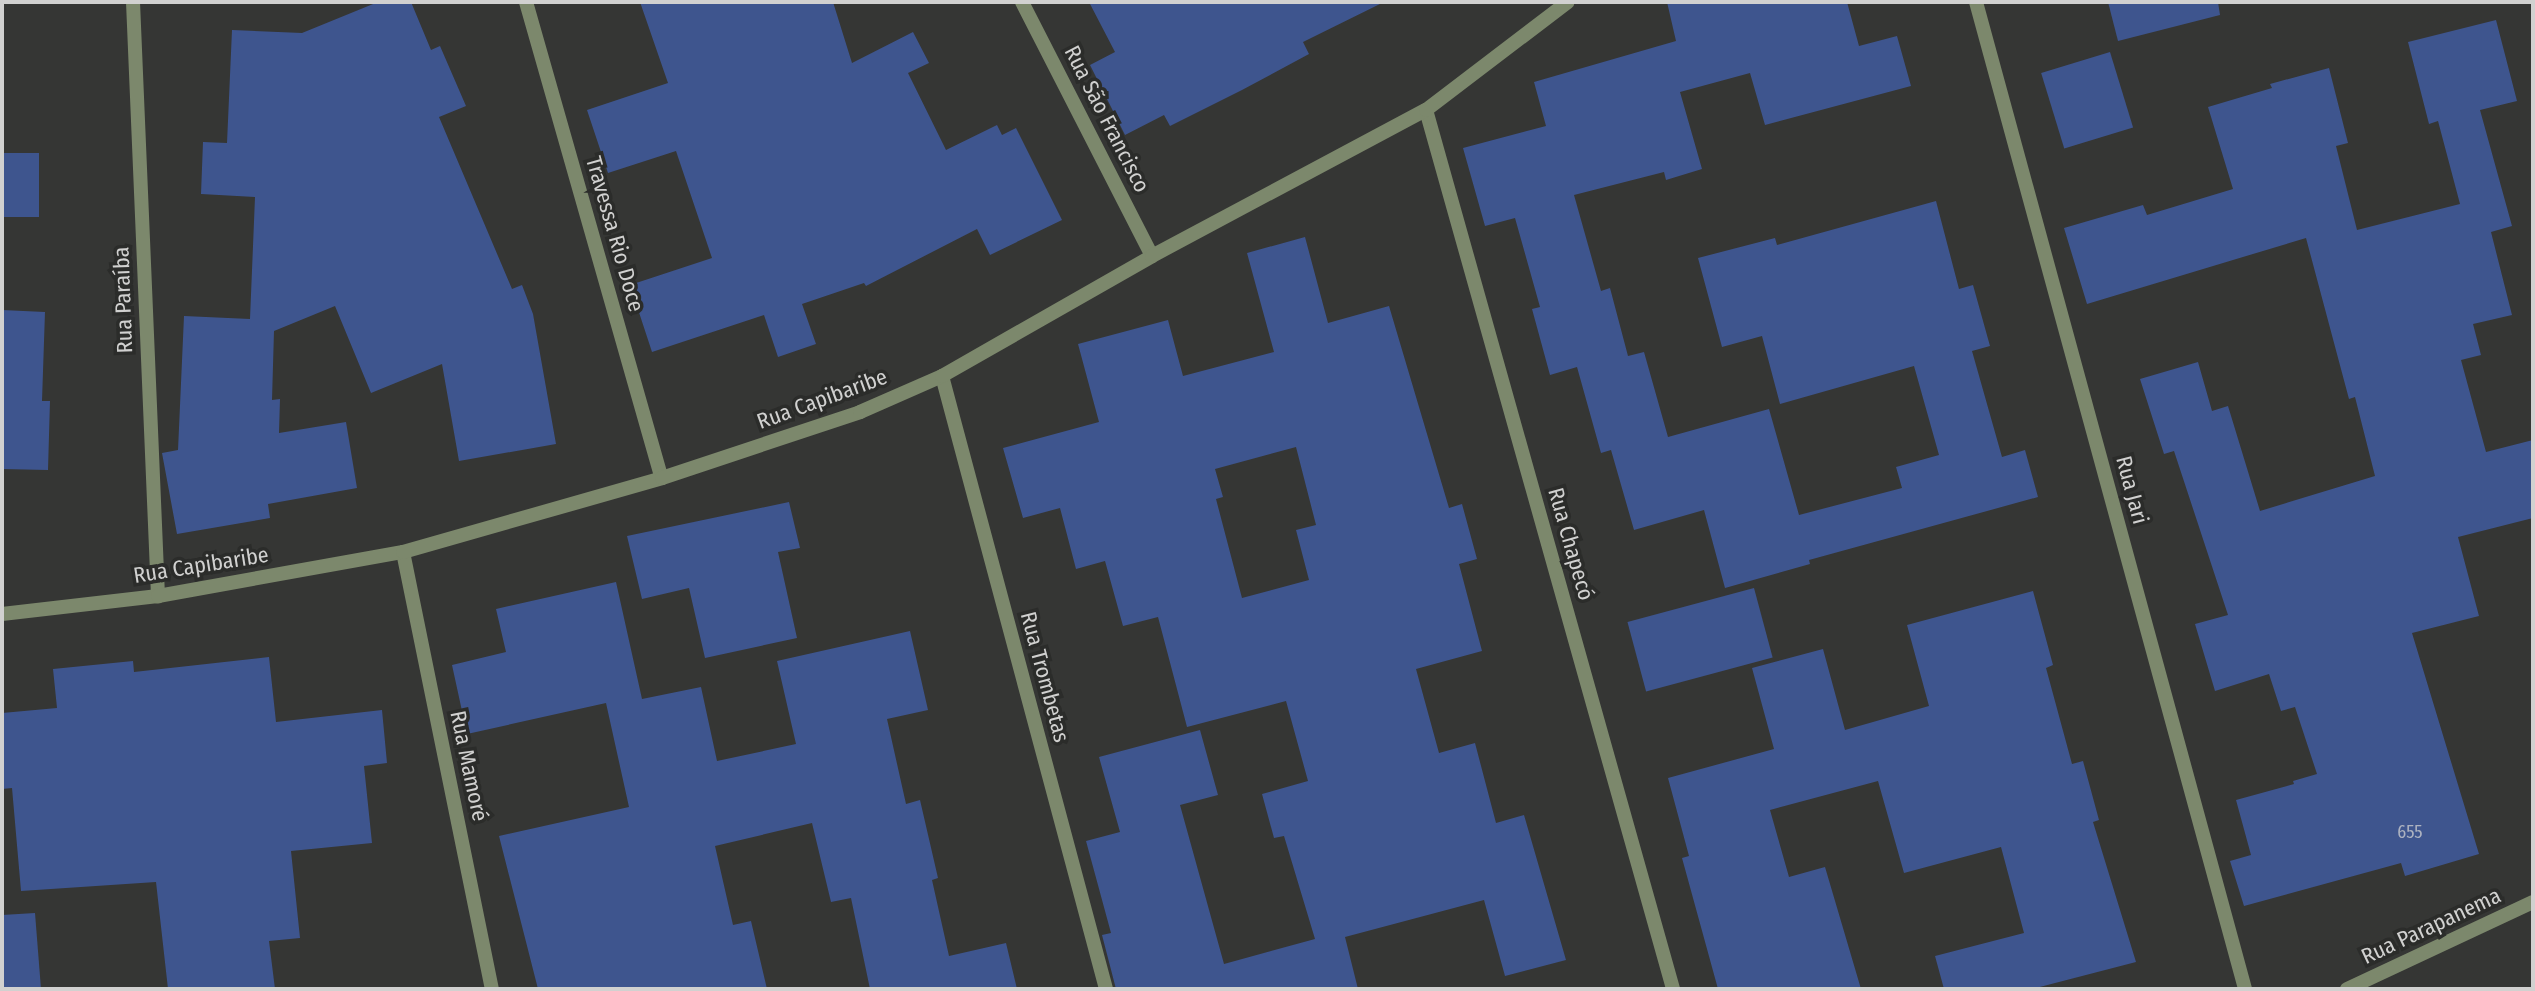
<!DOCTYPE html>
<html>
<head>
<meta charset="utf-8">
<style>
  body { margin:0 }
  #map { position:relative; width:2535px; height:991px; overflow:hidden; background:#353634; font-family:"Fira Sans Condensed",sans-serif }
  div>[style] { position:absolute }
  [style*='--x'] { left:calc(var(--x)*1px); top:calc(var(--y)*1px); width:calc(var(--w)*1px); rotate:calc(var(--a)*1deg) }
  .building>* { inset:0; background:#3e558e; transform-origin:0 0 }
  .minor>* { height:14px; margin:-7px; padding:0 7px; transform-origin:7px; border-radius:7px; background:#7c886c }
  span { translate:-50% -50%; white-space:nowrap; text-align:center; line-height:1.15; -webkit-text-stroke:7px #2b2c2a; paint-order:stroke }
  .number-label { font-size:18px; color:#acb2c0 }
  .number-label span { -webkit-text-stroke-width:0 }
  .street-label { font-size:22px; color:#d1d1d0 }
  .frame { position:absolute; inset:0; border:4px solid #d1d1d0; pointer-events:none }
</style>
</head>
<body>
<div id="map">
  <div class="building">
    <div style="clip-path:polygon(378px 2px,411px 2px,431px 50px,440px 46px,466px 106px,439px 117px,512px 289px,522px 285px,533px 314px,556px 444px,459px 461px,442px 364px,371px 393px,335px 306px,274px 331px,272px 400px,280px 399px,279px 433px,346px 422px,357px 488px,268px 504px,270px 518px,177px 534px,162px 453px,178px 450px,184px 316px,250px 319px,255px 197px,201px 194px,203px 142px,227px 143px,232px 30px,302px 33px)"></div>
    <div style="clip-path:polygon(640px 2px,833px 2px,852px 63px,913px 32px,929px 63px,908px 73px,946px 150px,997px 125px,1002px 135px,1016px 128px,1062px 220px,990px 255px,977px 229px,866px 286px,864px 283px,802px 304px,816px 344px,778px 357px,764px 315px,652px 352px,630px 285px,712px 258px,676px 151px,608px 173px,587px 110px,668px 83px)"></div>
    <div style="clip-path:polygon(1089px 2px,1384px 2px,1303px 42px,1309px 54px,1242px 90px,1170px 126px,1164px 115px,1125px 135px,1090px 65px,1115px 52px)"></div>
    <div style="clip-path:polygon(1667px 2px,1847px 2px,1859px 46px,1897px 36px,1911px 86px,1765px 125px,1750px 73px,1680px 92px,1702px 169px,1666px 180px,1664px 172px,1574px 195px,1601px 291px,1610px 288px,1628px 356px,1644px 352px,1668px 437px,1769px 409px,1799px 515px,1902px 488px,1896px 467px,1939px 455px,1914px 366px,1780px 404px,1762px 336px,1722px 347px,1698px 258px,1775px 238px,1777px 245px,1936px 201px,1959px 289px,1973px 285px,1990px 346px,1972px 351px,2002px 457px,2025px 450px,2038px 497px,1809px 560px,1810px 564px,1725px 588px,1704px 510px,1634px 530px,1611px 450px,1601px 453px,1577px 367px,1550px 375px,1532px 309px,1540px 307px,1515px 218px,1485px 226px,1463px 148px,1546px 126px,1534px 82px,1676px 41px)"></div>
    <div style="clip-path:polygon(2108px 2px,2218px 2px,2220px 15px,2118px 41px)"></div>
    <div style="clip-path:polygon(2496px 20px,2517px 101px,2480px 110px,2512px 226px,2491px 232px,2512px 315px,2473px 324px,2481px 355px,2461px 360px,2486px 452px,2533px 440px,2533px 518px,2458px 537px,2479px 616px,2412px 633px,2479px 854px,2405px 876px,2401px 863px,2244px 906px,2230px 861px,2251px 855px,2236px 800px,2294px 784px,2293px 781px,2317px 774px,2295px 707px,2281px 711px,2269px 674px,2215px 691px,2195px 624px,2228px 615px,2174px 451px,2164px 454px,2140px 379px,2198px 362px,2212px 411px,2228px 406px,2260px 511px,2375px 476px,2355px 397px,2349px 399px,2306px 238px,2087px 304px,2064px 228px,2143px 205px,2147px 215px,2233px 189px,2208px 107px,2272px 88px,2270px 84px,2329px 68px,2348px 143px,2336px 146px,2357px 230px,2460px 204px,2438px 121px,2429px 124px,2408px 42px)"></div>
    <div style="left:2110px;top:52px;width:79px;height:72px;rotate:73deg"></div>
    <div style="left:2px;top:153px;width:37px;height:64px"></div>
    <div style="clip-path:polygon(evenodd,1305px 237px,1328px 323px,1389px 306px,1449px 508px,1462px 504px,1477px 559px,1459px 564px,1482px 651px,1416px 669px,1439px 753px,1475px 743px,1496px 823px,1524px 815px,1566px 960px,1505px 976px,1484px 900px,1345px 937px,1358px 989px,1116px 989px,1102px 935px,1111px 933px,1086px 841px,1120px 832px,1099px 757px,1200px 730px,1218px 795px,1180px 805px,1224px 964px,1315px 939px,1284px 836px,1274px 838px,1262px 794px,1308px 781px,1286px 701px,1187px 727px,1158px 617px,1123px 626px,1105px 561px,1076px 569px,1060px 508px,1023px 518px,1003px 448px,1099px 422px,1078px 344px,1168px 320px,1183px 376px,1274px 352px,1247px 253px,1305px 237px,1296px 447px,1316px 525px,1296px 530px,1309px 580px,1242px 598px,1216px 499px,1223px 497px,1215px 469px,1296px 447px)"></div>
    <div style="clip-path:polygon(2px 310px,45px 312px,42px 401px,50px 401px,48px 470px,2px 469px)"></div>
    <div style="clip-path:polygon(789px 502px,800px 548px,778px 552px,797px 638px,705px 658px,689px 588px,642px 599px,627px 536px)"></div>
    <div style="clip-path:polygon(616px 582px,642px 699px,701px 687px,717px 761px,796px 744px,777px 661px,910px 631px,928px 710px,887px 719px,906px 804px,920px 800px,938px 878px,932px 880px,949px 956px,1006px 943px,1017px 989px,870px 989px,851px 898px,831px 902px,812px 823px,715px 846px,733px 925px,751px 921px,767px 989px,538px 989px,499px 836px,629px 807px,606px 703px,467px 734px,452px 665px,506px 652px,496px 609px)"></div>
    <div style="left:1754px;top:588px;width:72px;height:131px;rotate:75deg"></div>
    <div style="clip-path:polygon(2033px 591px,2053px 665px,2046px 668px,2072px 764px,2083px 761px,2099px 820px,2093px 822px,2136px 962px,2032px 989px,1944px 989px,1935px 956px,2024px 933px,2001px 847px,1904px 873px,1878px 781px,1770px 810px,1789px 877px,1825px 867px,1861px 989px,1718px 989px,1682px 858px,1689px 856px,1668px 778px,1774px 749px,1752px 668px,1823px 649px,1845px 730px,1929px 706px,1907px 625px)"></div>
    <div style="clip-path:polygon(269px 657px,276px 722px,382px 710px,387px 763px,364px 766px,372px 843px,291px 851px,300px 938px,269px 941px,275px 989px,168px 989px,156px 882px,21px 891px,12px 788px,2px 789px,2px 713px,57px 708px,53px 669px,133px 661px,134px 672px)"></div>
    <div style="clip-path:polygon(35px 913px,41px 989px,2px 989px,2px 915px)"></div>
  </div>
  <div class="minor">
    <div style="--x:133;--y:2;--w:595;--a:87.59"></div>
    <div style="--x:526;--y:2;--w:495;--a:74.1"></div>
    <div style="--x:1022;--y:2;--w:285;--a:62.9"></div>
    <div style="--x:1976;--y:2;--w:1023;--a:74.75"></div>
    <div style="--x:1426;--y:110;--w:913;--a:74.3"></div>
    <div style="--x:942;--y:376;--w:635;--a:75.02"></div>
    <div style="--x:403;--y:552;--w:446;--a:78.5"></div>
    <div style="--x:2;--y:614;--w:157;--a:-6.6"></div>
    <div style="--x:158;--y:596;--w:249;--a:-10.2"></div>
    <div style="--x:403;--y:552;--w:269;--a:-15.9"></div>
    <div style="--x:662;--y:478;--w:209;--a:-18.4"></div>
    <div style="--x:860;--y:412;--w:90;--a:-23.7"></div>
    <div style="--x:942;--y:376;--w:242;--a:-29.7"></div>
    <div style="--x:1152;--y:256;--w:310;--a:-28.1"></div>
    <div style="--x:1426;--y:110;--w:178;--a:-37.3"></div>
    <div style="--x:2347;--y:989;--w:205;--a:-25.1"></div>
  </div>
  <div class="number-label">
    <span style="left:2410px;top:832px">655</span>
  </div>
  <div class="street-label">
    <span style="left:1107px;top:119px;rotate:63deg">Rua São Francisco</span>
    <span style="left:615px;top:234px;rotate:74deg">Travessa Rio Doce</span>
    <span style="left:123px;top:300px;rotate:-92deg">Rua Paraíba</span>
    <span style="left:822px;top:399px;rotate:-20deg">Rua Capibaribe</span>
    <span style="left:2132px;top:490px;rotate:75deg">Rua Jari</span>
    <span style="left:1571px;top:544px;rotate:74deg">Rua Chapecó</span>
    <span style="left:201px;top:565px;rotate:-9deg">Rua Capibaribe</span>
    <span style="left:1045px;top:677px;rotate:75deg">Rua Trombetas</span>
    <span style="left:469px;top:766px;rotate:78deg">Rua Mamoré</span>
    <span style="left:2431px;top:926px;rotate:-25deg">Rua Parapanema</span>
  </div>
  <div class="frame"></div>
</div>
</body>
</html>
